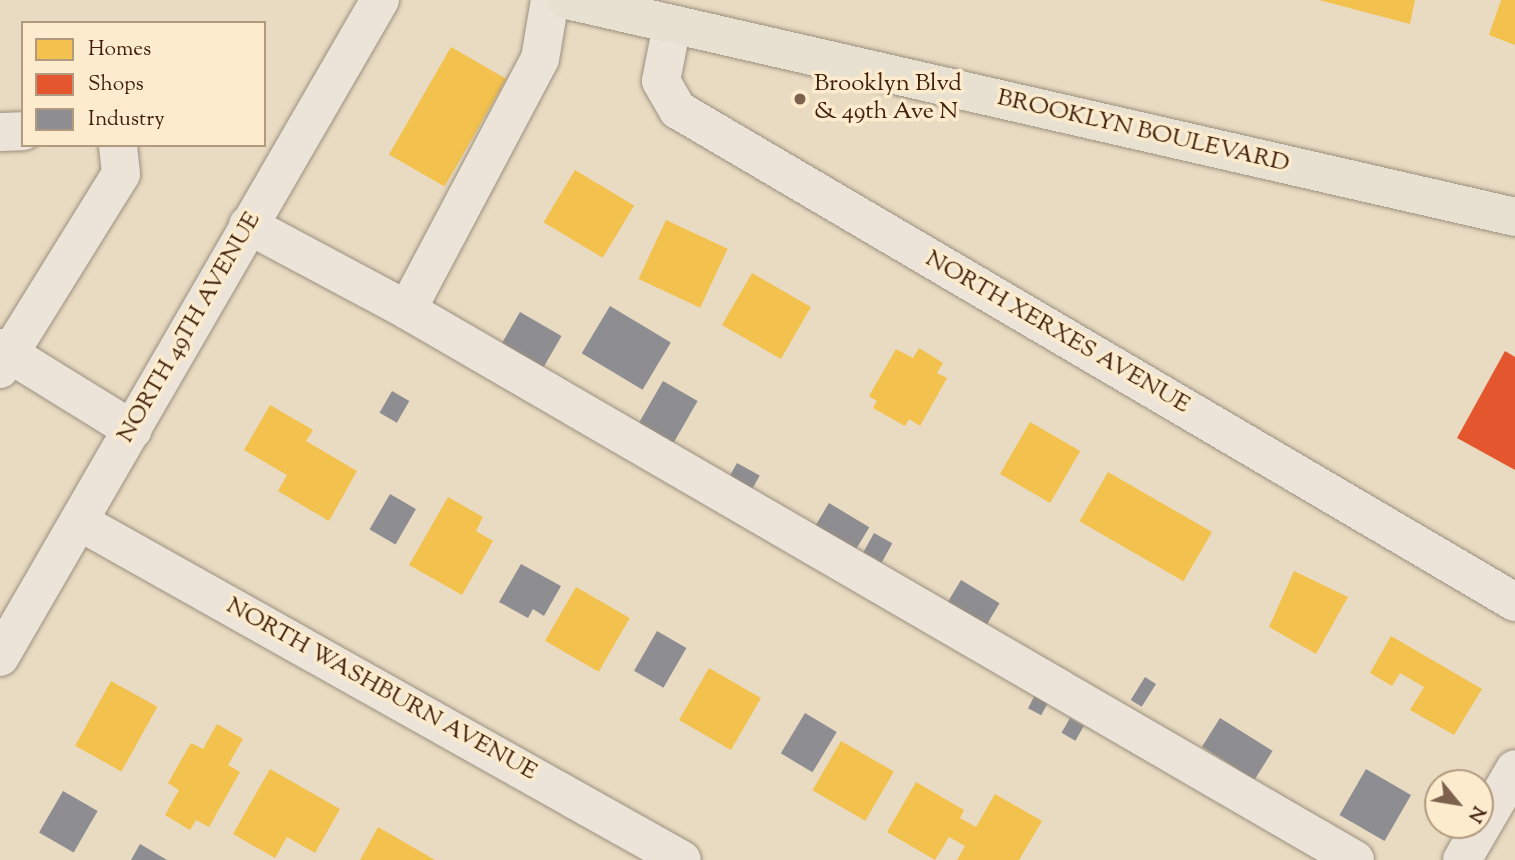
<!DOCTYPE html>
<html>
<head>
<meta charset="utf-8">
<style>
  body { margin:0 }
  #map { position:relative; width:1515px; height:860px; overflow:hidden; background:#e9dbc2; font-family:"Sorts Mill Goudy",serif }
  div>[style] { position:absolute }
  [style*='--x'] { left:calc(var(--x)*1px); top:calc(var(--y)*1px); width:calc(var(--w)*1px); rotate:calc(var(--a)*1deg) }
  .homes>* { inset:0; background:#f2c14e; transform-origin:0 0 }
  .shops>* { inset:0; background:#e4572e }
  .industry>* { inset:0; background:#8d8d92; transform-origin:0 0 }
  .roads { filter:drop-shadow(0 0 2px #9b907f) drop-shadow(0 0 2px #9b907f) }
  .minor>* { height:38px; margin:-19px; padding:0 19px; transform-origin:19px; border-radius:19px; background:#ece4d8 }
  .major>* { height:38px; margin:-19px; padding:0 19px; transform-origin:19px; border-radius:19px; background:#e8e0d1 }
  .dots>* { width:19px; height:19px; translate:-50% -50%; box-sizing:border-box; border:4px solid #fcebcc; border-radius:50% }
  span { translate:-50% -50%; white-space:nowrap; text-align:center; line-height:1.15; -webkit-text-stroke:7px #fcebcc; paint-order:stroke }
  .poi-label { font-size:24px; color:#41210c }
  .left { translate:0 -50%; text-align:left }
  .street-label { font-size:24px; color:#41210c }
  .legend { position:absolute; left:21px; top:21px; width:245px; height:126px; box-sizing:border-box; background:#fcebcc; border:2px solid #b19a7f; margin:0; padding:9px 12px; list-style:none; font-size:21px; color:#41210c }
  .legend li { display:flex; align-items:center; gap:14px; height:35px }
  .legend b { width:35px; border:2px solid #b19a7f }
  .north { position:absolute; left:1424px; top:769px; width:70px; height:70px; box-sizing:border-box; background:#fcebcc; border:2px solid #b19a7f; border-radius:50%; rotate:120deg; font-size:19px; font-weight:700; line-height:28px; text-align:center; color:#41210c }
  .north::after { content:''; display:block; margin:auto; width:24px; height:32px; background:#7c624c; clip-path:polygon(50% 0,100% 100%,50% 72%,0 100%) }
</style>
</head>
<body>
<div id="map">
  <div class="homes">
    <div style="clip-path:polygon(1319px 0,1415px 0,1410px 24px)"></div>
    <div style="clip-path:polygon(1501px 0,1515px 0,1515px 45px,1489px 35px)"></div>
    <div style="left:451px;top:47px;width:64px;height:124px;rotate:30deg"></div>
    <div style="left:575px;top:170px;width:69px;height:61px;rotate:31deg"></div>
    <div style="left:666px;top:220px;width:68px;height:65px;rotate:25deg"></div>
    <div style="left:752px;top:273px;width:68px;height:60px;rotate:30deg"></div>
    <div style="clip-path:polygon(919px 348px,943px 363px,937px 373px,947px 378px,920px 426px,909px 419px,905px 426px,873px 408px,877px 401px,869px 396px,896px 349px,913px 358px)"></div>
    <div style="clip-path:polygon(270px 405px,313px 430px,306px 441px,357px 471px,329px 521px,278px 491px,287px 475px,244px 450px)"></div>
    <div style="left:1030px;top:422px;width:58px;height:60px;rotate:30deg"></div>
    <div style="left:1108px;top:472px;width:120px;height:57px;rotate:30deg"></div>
    <div style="clip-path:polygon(448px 497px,483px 517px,476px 531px,493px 541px,462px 595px,409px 565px)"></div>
    <div style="clip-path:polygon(1294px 571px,1348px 597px,1316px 654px,1269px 627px)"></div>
    <div style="left:576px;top:587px;width:62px;height:62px;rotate:30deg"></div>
    <div style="clip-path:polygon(1391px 636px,1482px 689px,1454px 735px,1410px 710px,1424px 687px,1400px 673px,1392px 686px,1370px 673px)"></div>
    <div style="left:709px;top:668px;width:60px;height:60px;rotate:30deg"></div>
    <div style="left:111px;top:681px;width:53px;height:74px;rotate:29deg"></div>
    <div style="clip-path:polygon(217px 724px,243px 739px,228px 765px,240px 772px,209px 827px,196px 820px,190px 830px,165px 815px,179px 790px,168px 783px,191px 743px,203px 749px)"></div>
    <div style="left:841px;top:741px;width:61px;height:57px;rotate:30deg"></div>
    <div style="clip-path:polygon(270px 769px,340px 809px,315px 853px,287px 837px,275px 858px,233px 834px)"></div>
    <div style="clip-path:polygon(916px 782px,964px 810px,960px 818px,976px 827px,995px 794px,1042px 821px,1019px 860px,957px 860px,965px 846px,949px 837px,935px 860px,887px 832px)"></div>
    <div style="clip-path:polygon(378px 827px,435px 860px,360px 860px)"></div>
  </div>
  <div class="shops">
    <div style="clip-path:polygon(1505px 351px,1515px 357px,1515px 470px,1457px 438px)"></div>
  </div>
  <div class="industry">
    <div style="left:610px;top:306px;width:71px;height:55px;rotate:31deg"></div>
    <div style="left:520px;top:312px;width:48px;height:48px;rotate:30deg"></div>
    <div style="left:663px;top:381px;width:40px;height:55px;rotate:30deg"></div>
    <div style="left:392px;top:391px;width:20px;height:25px;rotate:30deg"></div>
    <div style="left:737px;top:463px;width:26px;height:18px;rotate:29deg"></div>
    <div style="left:390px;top:494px;width:30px;height:41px;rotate:30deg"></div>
    <div style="left:829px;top:503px;width:47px;height:34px;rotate:31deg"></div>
    <div style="left:874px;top:533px;width:21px;height:22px;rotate:29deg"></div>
    <div style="clip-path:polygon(521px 564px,561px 586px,544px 616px,533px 609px,528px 618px,499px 602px)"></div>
    <div style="left:961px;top:580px;width:45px;height:30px;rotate:31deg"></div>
    <div style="left:657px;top:631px;width:34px;height:46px;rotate:30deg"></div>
    <div style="left:1145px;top:677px;width:13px;height:27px;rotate:32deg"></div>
    <div style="left:1035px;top:695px;width:15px;height:15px;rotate:28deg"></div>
    <div style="left:805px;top:713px;width:37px;height:47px;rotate:31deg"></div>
    <div style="left:1070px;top:718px;width:16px;height:17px;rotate:30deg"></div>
    <div style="left:1220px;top:718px;width:62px;height:34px;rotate:32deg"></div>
    <div style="left:1366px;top:769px;width:52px;height:53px;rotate:30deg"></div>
    <div style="left:63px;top:791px;width:40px;height:48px;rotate:30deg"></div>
    <div style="clip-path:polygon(140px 844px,167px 860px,131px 860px)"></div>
  </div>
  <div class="roads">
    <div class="minor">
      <div style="--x:672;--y:25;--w:57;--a:101.1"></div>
      <div style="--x:661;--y:81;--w:34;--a:60"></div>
      <div style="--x:678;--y:110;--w:971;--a:30.45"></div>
      <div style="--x:0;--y:132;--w:23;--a:-2"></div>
      <div style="--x:248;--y:225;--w:180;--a:28.1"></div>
      <div style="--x:407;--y:310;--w:1096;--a:30.12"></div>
      <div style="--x:407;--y:310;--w:284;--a:-62.1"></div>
      <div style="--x:540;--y:59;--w:60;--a:-80.4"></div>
      <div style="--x:0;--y:348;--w:156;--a:31.7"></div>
      <div style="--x:0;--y:369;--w:229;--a:-58.2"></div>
      <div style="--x:121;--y:174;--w:29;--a:-96"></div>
      <div style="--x:80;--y:522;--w:690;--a:29.31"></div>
      <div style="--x:0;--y:657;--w:759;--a:-59.96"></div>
      <div style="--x:1462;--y:860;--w:105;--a:-59.8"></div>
    </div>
    <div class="major">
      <div style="--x:567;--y:0;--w:973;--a:12.89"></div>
    </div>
  </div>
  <div class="dots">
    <div style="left:800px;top:99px;background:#7c624c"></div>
  </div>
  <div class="poi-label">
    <span class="left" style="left:814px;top:99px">Brooklyn Blvd<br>&amp; 49th Ave N</span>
  </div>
  <div class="street-label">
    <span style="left:1143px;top:132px;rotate:13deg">BROOKLYN BOULEVARD</span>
    <span style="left:190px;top:328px;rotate:-60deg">NORTH 49TH AVENUE</span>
    <span style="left:1057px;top:333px;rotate:30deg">NORTH XERXES AVENUE</span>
    <span style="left:381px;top:690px;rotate:29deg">NORTH WASHBURN AVENUE</span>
  </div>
  <ul class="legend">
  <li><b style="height:19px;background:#f2c14e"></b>Homes</li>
  <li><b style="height:19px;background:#e4572e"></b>Shops</li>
  <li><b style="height:19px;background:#8d8d92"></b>Industry</li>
  </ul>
  <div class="north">N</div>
</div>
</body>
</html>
